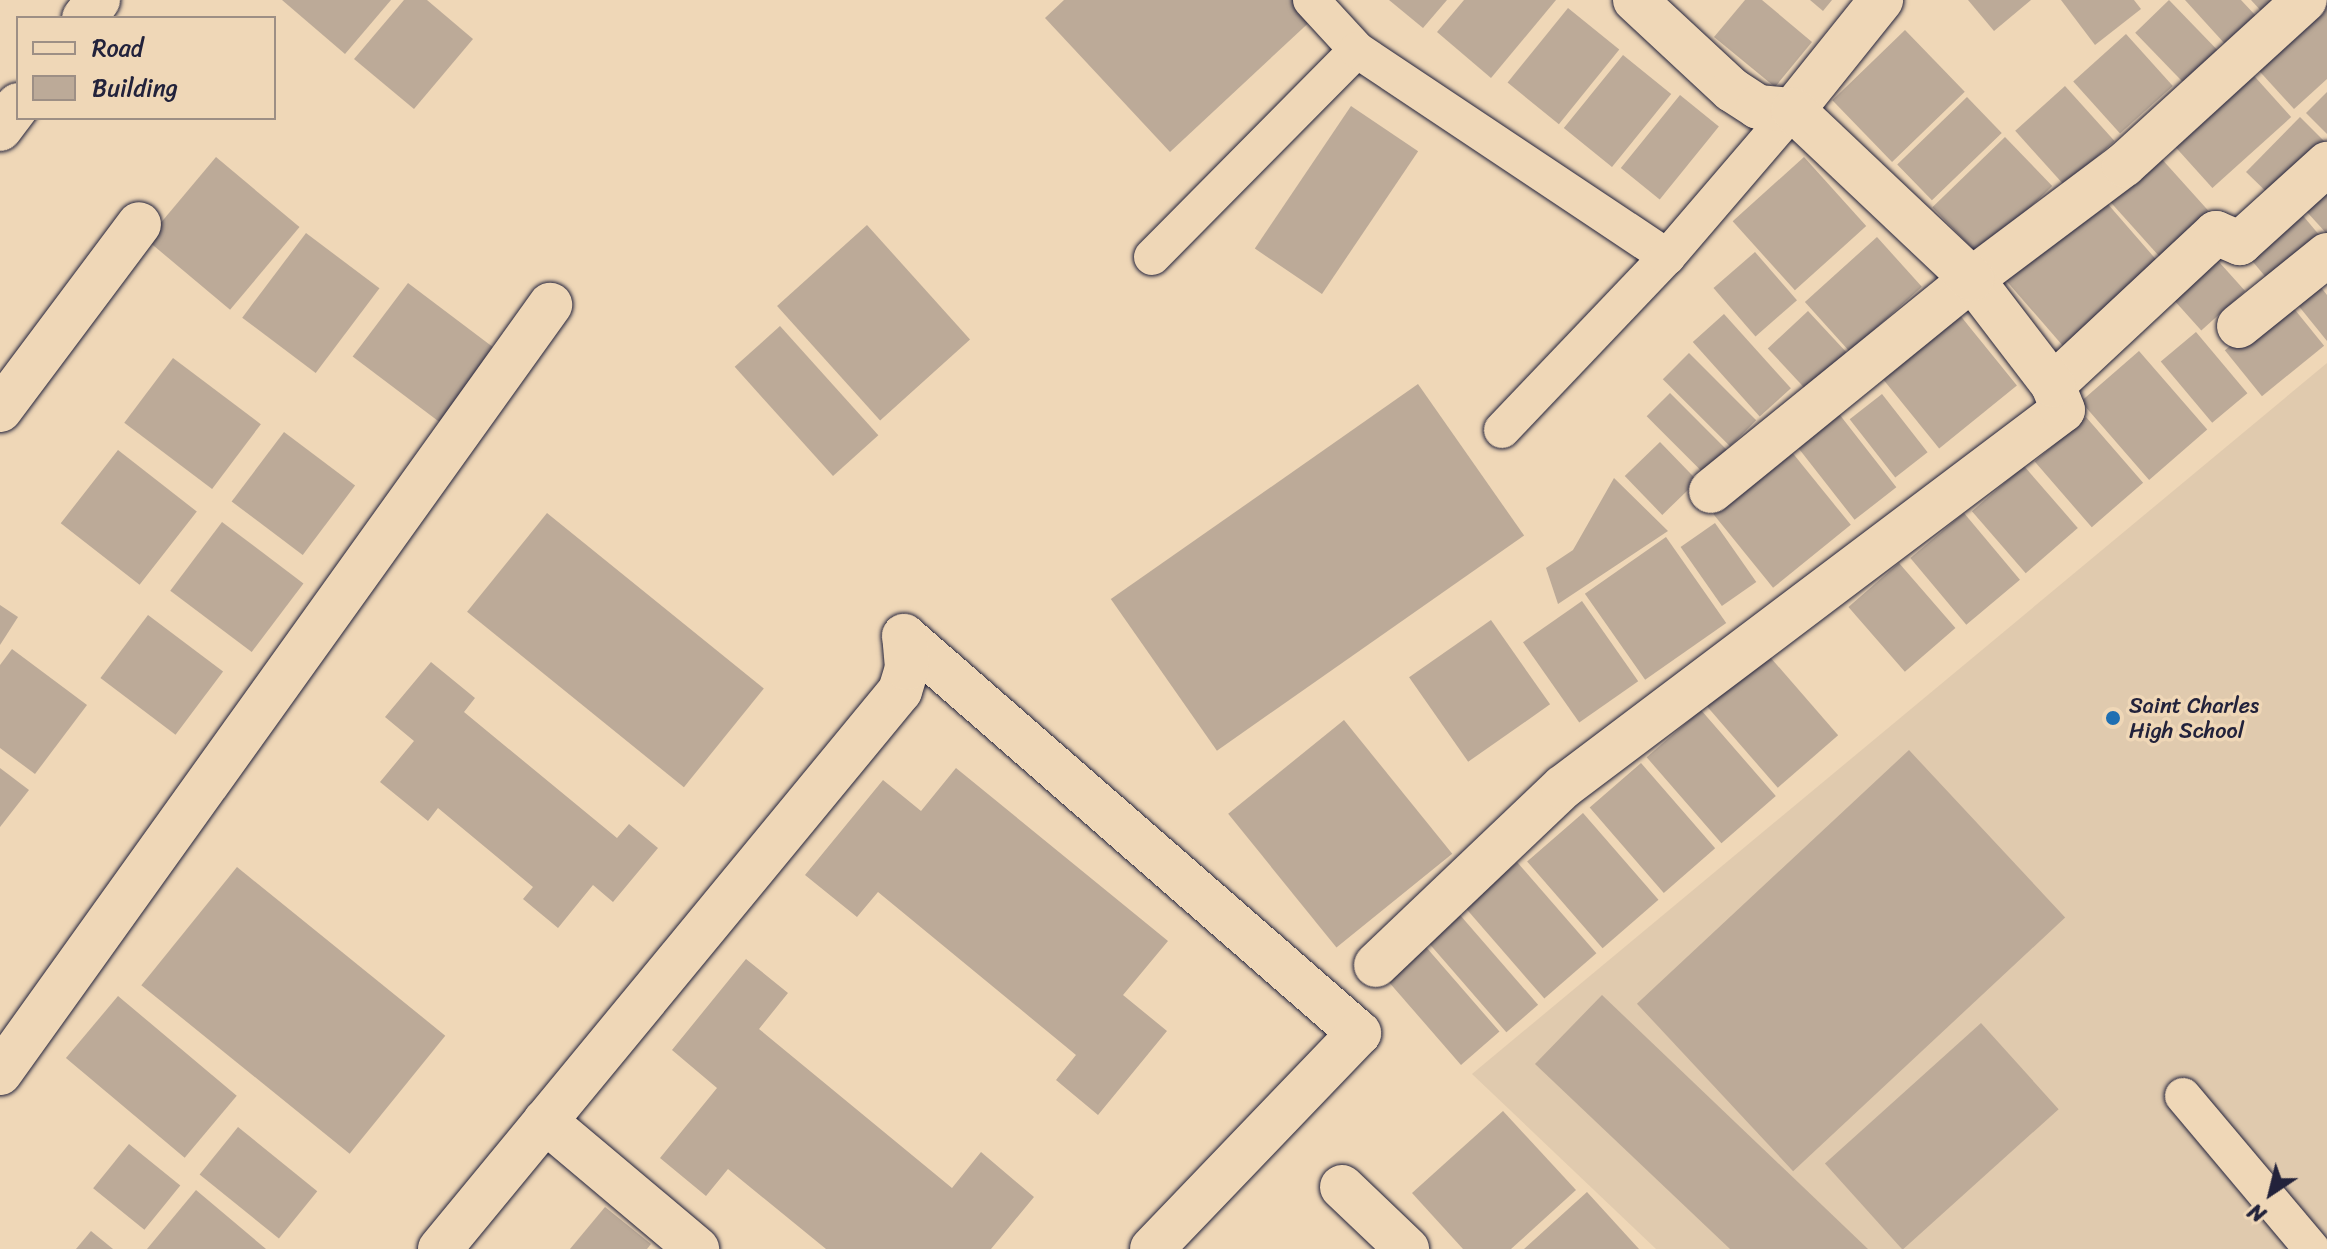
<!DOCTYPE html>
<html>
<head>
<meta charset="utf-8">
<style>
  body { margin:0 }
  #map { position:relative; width:2327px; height:1249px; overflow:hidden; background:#efd7b7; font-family:Sriracha,sans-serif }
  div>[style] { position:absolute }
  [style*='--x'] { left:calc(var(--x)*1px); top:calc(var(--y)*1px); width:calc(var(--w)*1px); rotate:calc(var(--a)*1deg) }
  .built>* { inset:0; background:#e0caae }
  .building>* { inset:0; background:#bcaa98; transform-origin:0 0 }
  .roads { filter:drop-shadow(0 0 2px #22223b) drop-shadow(0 0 2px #22223b) }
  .service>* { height:36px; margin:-18px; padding:0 18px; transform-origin:18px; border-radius:18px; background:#efd7b7 }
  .minor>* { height:44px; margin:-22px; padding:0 22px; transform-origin:22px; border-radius:22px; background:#efd7b7 }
  .tertiary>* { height:44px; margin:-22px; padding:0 22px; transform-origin:22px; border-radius:22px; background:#efd7b7 }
  .dots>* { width:22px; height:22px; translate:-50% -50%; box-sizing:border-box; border:4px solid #efd7b7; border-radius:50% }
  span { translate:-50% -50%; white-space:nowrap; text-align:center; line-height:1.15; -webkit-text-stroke:7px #efd7b7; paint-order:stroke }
  .poi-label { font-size:22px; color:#22223b }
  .left { translate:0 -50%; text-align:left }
  .legend { position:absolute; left:16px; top:16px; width:260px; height:104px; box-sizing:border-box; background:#efd7b7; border:2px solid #9d8f85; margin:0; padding:10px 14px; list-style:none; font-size:24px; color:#22223b }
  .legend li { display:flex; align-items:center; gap:16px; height:40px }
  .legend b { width:40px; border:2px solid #9d8f85 }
  .north { position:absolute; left:2231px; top:1153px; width:80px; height:80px; -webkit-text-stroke:6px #efd7b7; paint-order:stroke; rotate:215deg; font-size:22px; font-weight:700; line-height:32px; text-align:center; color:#22223b }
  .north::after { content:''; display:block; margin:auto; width:28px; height:36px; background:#22223b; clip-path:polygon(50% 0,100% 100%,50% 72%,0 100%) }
</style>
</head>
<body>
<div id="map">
  <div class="built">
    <div style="clip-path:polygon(2327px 363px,2327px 1249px,1656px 1249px,1472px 1074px)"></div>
  </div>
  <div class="building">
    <div style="clip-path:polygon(282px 0,391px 0,345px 54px)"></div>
    <div style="clip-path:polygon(404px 0,427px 0,473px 39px,414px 109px,354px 59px)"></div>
    <div style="clip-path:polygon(1064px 0,1301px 0,1316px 16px,1170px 152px,1045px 18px)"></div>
    <div style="clip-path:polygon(1389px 0,1447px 0,1423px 28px)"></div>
    <div style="clip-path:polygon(1464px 0,1556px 0,1491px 78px,1437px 32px)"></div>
    <div style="clip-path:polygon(1745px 0,1762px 0,1812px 42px,1775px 87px,1714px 37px)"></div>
    <div style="clip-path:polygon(1810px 0,1832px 0,1823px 11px)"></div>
    <div style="clip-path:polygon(1968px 0,2031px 0,1994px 31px)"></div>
    <div style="clip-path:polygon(2061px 0,2134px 0,2141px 9px,2095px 45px)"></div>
    <div style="left:2169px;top:0;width:71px;height:47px;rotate:46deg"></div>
    <div style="clip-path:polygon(2185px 0,2241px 0,2256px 16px,2225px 44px)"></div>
    <div style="clip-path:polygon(2251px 0,2275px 0,2262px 12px)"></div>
    <div style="clip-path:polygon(2323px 0,2327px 0,2327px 79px,2294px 109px,2252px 63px)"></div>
    <div style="left:1568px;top:8px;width:66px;height:96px;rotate:39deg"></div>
    <div style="left:1905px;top:30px;width:86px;height:101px;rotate:46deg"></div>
    <div style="left:2126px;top:34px;width:70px;height:71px;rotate:48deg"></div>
    <div style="left:1623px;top:55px;width:62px;height:94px;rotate:39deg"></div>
    <div style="left:2247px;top:68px;width:66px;height:106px;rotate:48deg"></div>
    <div style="left:2065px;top:86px;width:74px;height:67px;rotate:48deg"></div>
    <div style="clip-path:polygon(2327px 92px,2327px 134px,2306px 113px)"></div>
    <div style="left:1680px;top:95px;width:50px;height:94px;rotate:39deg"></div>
    <div style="left:1967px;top:97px;width:50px;height:97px;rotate:46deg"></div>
    <div style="left:1351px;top:106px;width:81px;height:172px;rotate:34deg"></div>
    <div style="clip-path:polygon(2300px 117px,2327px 144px,2278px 203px,2246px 172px)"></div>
    <div style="left:2005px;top:137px;width:68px;height:101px;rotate:46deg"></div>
    <div style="left:216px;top:157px;width:109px;height:108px;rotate:40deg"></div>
    <div style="left:1804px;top:157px;width:93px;height:96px;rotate:48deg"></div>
    <div style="left:2160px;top:157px;width:76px;height:67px;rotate:48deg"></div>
    <div style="clip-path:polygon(2327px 173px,2327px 234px,2296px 200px)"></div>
    <div style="left:2100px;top:195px;width:99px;height:127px;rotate:49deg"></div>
    <div style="left:2294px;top:205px;width:51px;height:68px;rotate:50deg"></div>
    <div style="left:867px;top:225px;width:154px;height:121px;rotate:48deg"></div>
    <div style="left:306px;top:233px;width:92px;height:106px;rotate:37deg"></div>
    <div style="left:1877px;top:237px;width:67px;height:97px;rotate:48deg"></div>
    <div style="left:1755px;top:252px;width:64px;height:55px;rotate:49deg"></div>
    <div style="left:2211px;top:253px;width:51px;height:59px;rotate:48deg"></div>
    <div style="clip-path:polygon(2312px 276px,2327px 295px,2327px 341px,2289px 294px)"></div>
    <div style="left:408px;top:283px;width:112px;height:92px;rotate:37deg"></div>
    <div style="left:2287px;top:300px;width:59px;height:80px;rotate:51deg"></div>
    <div style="left:1808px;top:311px;width:59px;height:55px;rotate:47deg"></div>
    <div style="left:1724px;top:314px;width:100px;height:42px;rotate:48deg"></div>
    <div style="left:1959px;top:314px;width:92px;height:100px;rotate:51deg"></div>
    <div style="left:780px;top:326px;width:147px;height:61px;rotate:48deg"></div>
    <div style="left:2196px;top:332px;width:80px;height:46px;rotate:50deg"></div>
    <div style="left:2139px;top:351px;width:104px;height:77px;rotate:49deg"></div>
    <div style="left:1689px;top:353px;width:95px;height:37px;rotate:45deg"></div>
    <div style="left:173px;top:358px;width:110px;height:81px;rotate:37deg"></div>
    <div style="left:1418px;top:384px;width:185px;height:375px;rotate:55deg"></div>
    <div style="left:1670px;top:393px;width:83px;height:33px;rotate:45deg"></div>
    <div style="left:1882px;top:394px;width:74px;height:41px;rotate:52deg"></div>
    <div style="left:1836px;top:410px;width:98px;height:53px;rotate:52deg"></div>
    <div style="left:2086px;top:417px;width:87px;height:68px;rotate:49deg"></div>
    <div style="left:284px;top:432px;width:89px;height:87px;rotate:37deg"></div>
    <div style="left:1660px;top:442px;width:54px;height:49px;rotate:46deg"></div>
    <div style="left:118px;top:450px;width:100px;height:93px;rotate:38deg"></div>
    <div style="left:1791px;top:451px;width:95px;height:100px;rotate:51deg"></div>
    <div style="left:2024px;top:466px;width:82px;height:69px;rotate:49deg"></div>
    <div style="clip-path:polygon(1614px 478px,1668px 531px,1558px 604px,1546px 568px,1573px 550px)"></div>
    <div style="left:547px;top:513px;width:279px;height:127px;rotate:39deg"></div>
    <div style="left:1964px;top:513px;width:87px;height:70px;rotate:50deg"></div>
    <div style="left:222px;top:522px;width:102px;height:86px;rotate:37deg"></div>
    <div style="left:1715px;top:523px;width:72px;height:42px;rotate:55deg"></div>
    <div style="left:1666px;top:537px;width:105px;height:99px;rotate:55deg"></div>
    <div style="left:1899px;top:563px;width:86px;height:67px;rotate:49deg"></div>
    <div style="left:1582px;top:601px;width:98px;height:72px;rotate:55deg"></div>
    <div style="clip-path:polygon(0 605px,18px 617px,0 645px)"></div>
    <div style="left:148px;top:615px;width:94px;height:79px;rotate:37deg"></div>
    <div style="left:1491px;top:620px;width:103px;height:100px;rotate:55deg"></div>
    <div style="clip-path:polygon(12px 649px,87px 705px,35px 774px,0 748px,0 665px)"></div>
    <div style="left:1764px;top:650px;width:113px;height:80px;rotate:49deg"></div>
    <div style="clip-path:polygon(431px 662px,475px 698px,464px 712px,617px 838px,629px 824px,658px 848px,613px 902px,593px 885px,558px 928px,523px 899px,533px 887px,438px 808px,428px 821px,380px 782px,414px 741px,385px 717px)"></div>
    <div style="left:1701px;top:710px;width:114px;height:72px;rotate:49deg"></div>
    <div style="left:1344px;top:720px;width:172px;height:149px;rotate:51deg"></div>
    <div style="left:1909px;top:750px;width:229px;height:372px;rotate:47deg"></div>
    <div style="left:1641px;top:763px;width:113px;height:68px;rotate:49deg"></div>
    <div style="clip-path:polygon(0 768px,29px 790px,0 827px)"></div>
    <div style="clip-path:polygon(956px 768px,1168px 941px,1123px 995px,1167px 1031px,1098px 1115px,1056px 1080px,1076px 1055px,878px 892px,857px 917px,805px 875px,883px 780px,921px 811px)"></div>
    <div style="left:1583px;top:813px;width:115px;height:74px;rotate:49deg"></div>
    <div style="left:1517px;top:862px;width:121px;height:69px;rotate:49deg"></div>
    <div style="left:237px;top:867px;width:268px;height:152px;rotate:39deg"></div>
    <div style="left:1460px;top:915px;width:119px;height:42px;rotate:49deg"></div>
    <div style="left:1426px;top:947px;width:112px;height:51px;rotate:49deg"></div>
    <div style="clip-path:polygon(746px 959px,788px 993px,759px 1029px,952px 1188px,981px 1152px,1034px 1197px,991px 1249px,826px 1249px,728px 1169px,706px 1196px,660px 1158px,717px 1088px,672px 1050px)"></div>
    <div style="clip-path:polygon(1602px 995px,1868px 1249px,1730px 1249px,1535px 1064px)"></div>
    <div style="left:118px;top:996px;width:155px;height:81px;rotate:40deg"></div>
    <div style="left:1981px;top:1023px;width:116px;height:210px;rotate:48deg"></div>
    <div style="clip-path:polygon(1503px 1111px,1576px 1190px,1511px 1249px,1463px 1249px,1412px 1193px)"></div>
    <div style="left:238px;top:1127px;width:102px;height:61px;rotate:39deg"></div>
    <div style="left:129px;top:1144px;width:66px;height:57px;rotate:39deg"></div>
    <div style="clip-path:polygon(196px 1190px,266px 1249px,147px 1249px)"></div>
    <div style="clip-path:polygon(1587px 1192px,1639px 1249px,1524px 1249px)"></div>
    <div style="clip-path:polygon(605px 1207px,651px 1244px,647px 1249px,570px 1249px)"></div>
    <div style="clip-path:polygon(91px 1231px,113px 1249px,76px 1249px)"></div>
  </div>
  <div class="roads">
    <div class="service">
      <div style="--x:1311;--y:0;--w:68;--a:47.4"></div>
      <div style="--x:1152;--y:257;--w:291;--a:-45.3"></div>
      <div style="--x:1357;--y:50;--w:373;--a:33.7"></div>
      <div style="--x:1502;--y:430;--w:239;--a:-46.4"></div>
      <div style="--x:1667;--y:257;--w:194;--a:-49.4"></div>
      <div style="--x:2183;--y:1096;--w:200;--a:49.9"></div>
    </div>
    <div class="minor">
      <div style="--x:1635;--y:0;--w:132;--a:42.9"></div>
      <div style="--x:1732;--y:90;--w:31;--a:33"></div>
      <div style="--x:1758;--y:107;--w:35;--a:5"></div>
      <div style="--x:1793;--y:110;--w:141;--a:-51.3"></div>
      <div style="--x:2239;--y:326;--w:113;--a:-38.9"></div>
      <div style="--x:2053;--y:385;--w:223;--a:-43"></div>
      <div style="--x:2216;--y:233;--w:26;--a:23"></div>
      <div style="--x:2240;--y:243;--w:118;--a:-42.2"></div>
      <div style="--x:0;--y:410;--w:232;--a:-53.2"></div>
      <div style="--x:1711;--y:491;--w:336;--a:-39.1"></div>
      <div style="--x:1972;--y:279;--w:190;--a:-36.9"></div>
      <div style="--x:2124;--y:165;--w:245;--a:-42.4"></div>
      <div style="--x:904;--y:636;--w:604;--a:41.11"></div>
      <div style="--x:1359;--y:1033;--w:299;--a:133.8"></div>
      <div style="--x:1376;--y:965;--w:258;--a:-43.6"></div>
      <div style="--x:1563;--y:787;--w:626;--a:-37.02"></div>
      <div style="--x:2063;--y:410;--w:27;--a:-112"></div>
      <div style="--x:2053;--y:385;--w:133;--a:-127.4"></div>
      <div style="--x:1972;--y:279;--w:246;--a:-136.6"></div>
      <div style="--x:0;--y:1073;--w:945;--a:-54.39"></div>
      <div style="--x:545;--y:1121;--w:199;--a:40.1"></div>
      <div style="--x:1342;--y:1187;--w:90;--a:43.6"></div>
      <div style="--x:440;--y:1249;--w:723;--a:-50.5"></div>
      <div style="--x:900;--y:691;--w:24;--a:-73"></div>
      <div style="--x:907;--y:668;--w:32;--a:-95"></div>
    </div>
    <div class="tertiary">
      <div style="--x:84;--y:18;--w:23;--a:-52"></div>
      <div style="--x:0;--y:129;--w:30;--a:-53"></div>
    </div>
  </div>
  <div class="dots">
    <div style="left:2113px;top:718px;background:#1f6fb2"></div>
  </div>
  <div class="poi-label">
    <span class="left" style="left:2129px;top:718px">Saint Charles<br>High School</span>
  </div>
  <ul class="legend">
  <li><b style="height:10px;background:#efd7b7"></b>Road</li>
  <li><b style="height:22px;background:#bcaa98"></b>Building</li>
  </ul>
  <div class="north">N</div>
</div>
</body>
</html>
